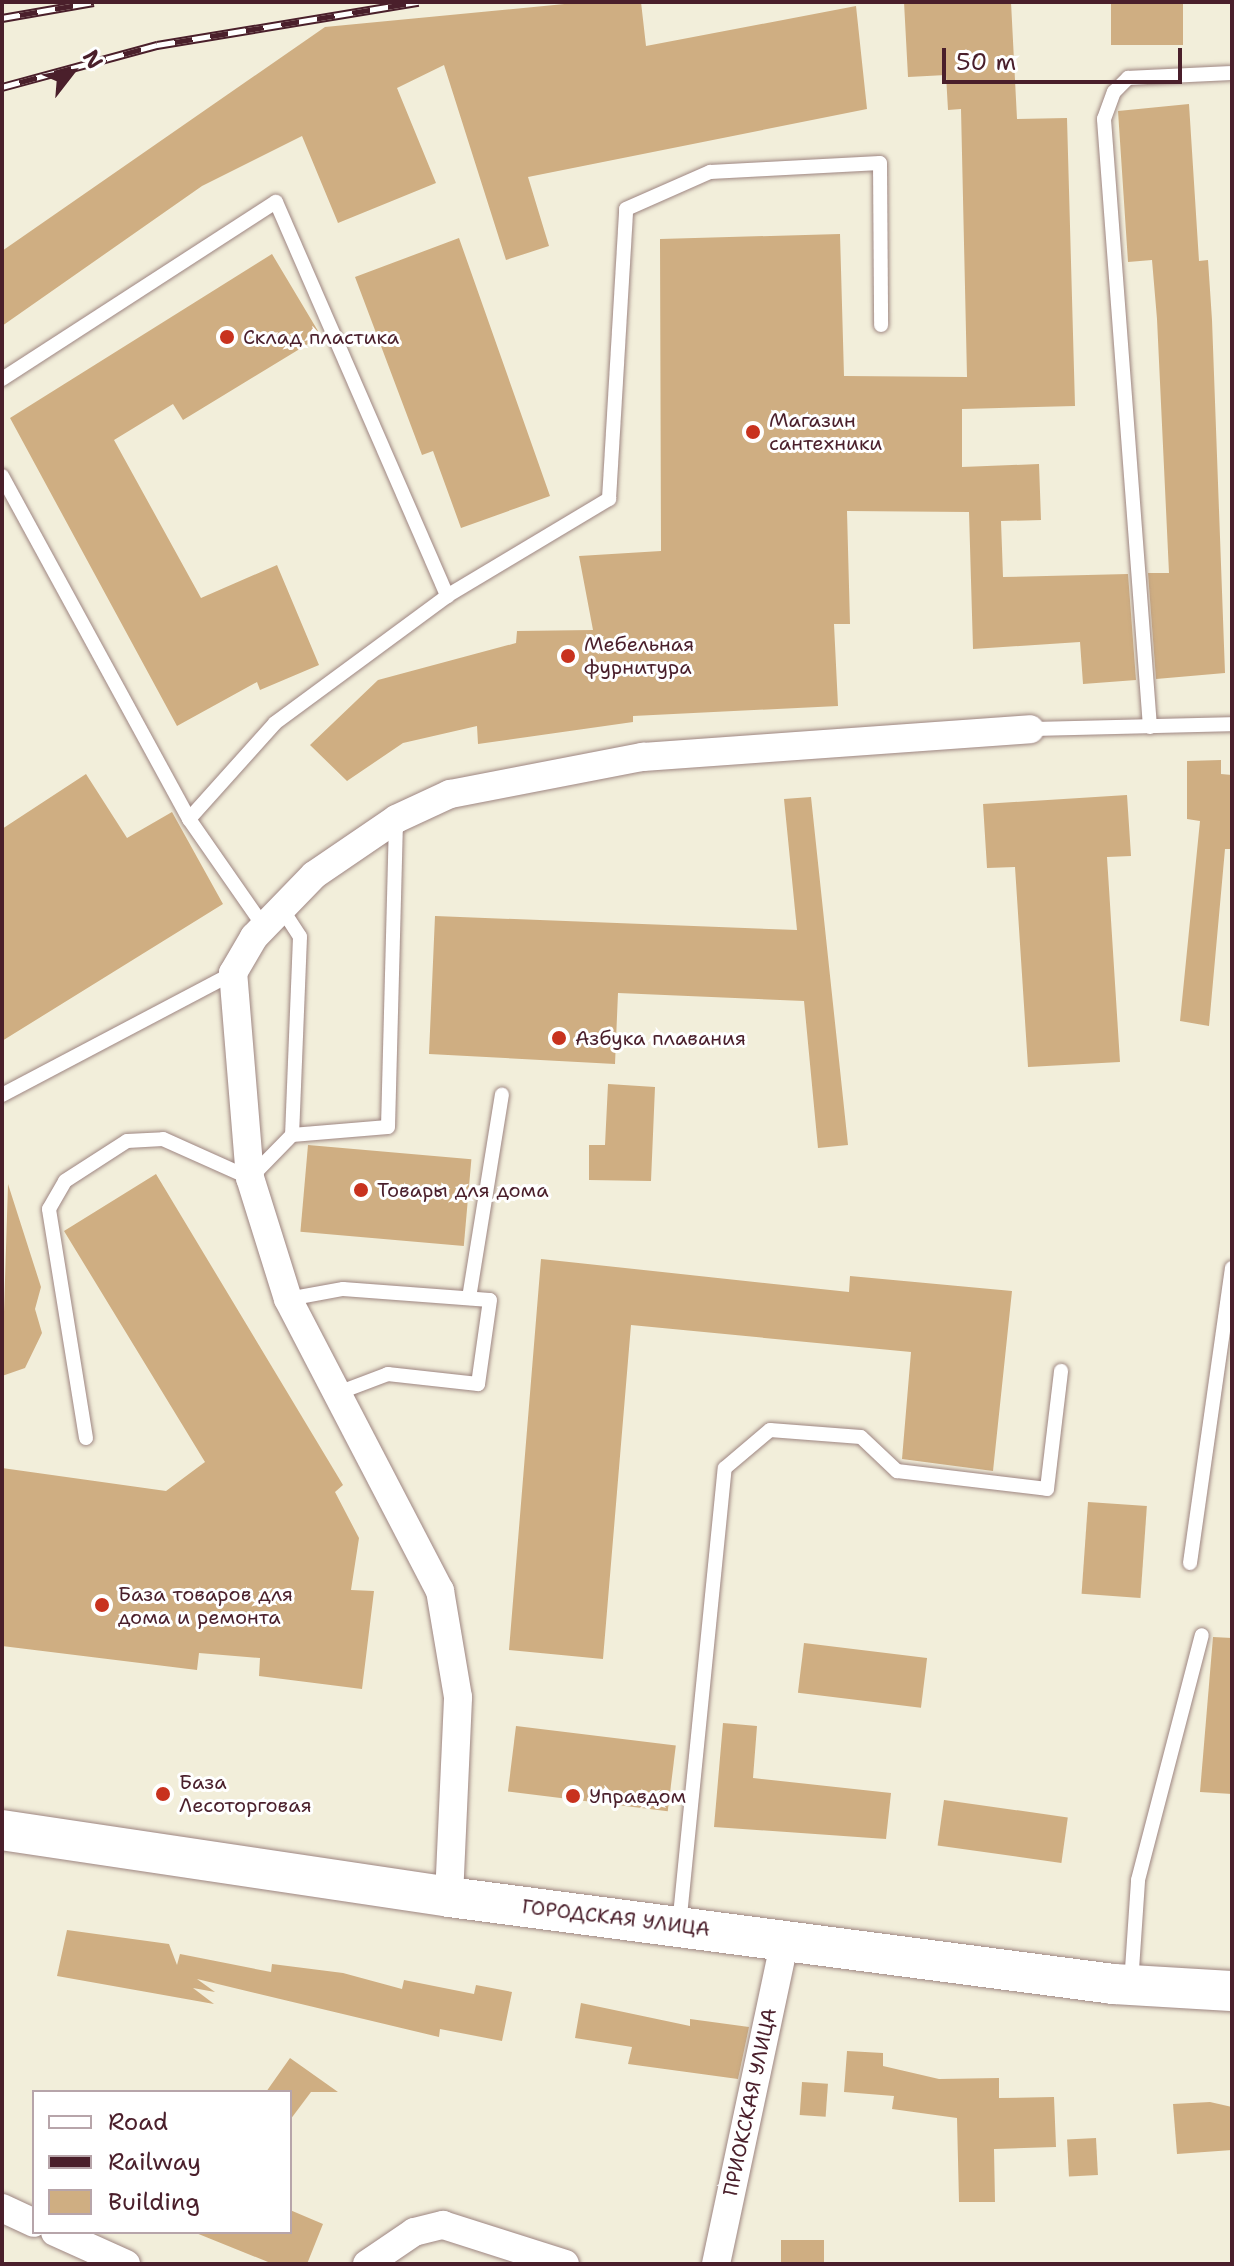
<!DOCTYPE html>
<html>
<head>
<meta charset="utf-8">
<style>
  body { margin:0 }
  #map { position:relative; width:1234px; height:2266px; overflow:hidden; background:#f2eeda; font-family:"Shantell Sans",sans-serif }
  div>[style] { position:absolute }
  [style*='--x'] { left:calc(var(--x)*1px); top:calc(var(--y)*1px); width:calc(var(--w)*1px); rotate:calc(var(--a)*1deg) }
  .building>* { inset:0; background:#cfae82; transform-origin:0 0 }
  .roads { filter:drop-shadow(0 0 2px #9e8682) drop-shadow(0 0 2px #9e8682) }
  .lane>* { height:14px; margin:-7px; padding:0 7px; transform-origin:7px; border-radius:7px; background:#fff }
  .street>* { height:28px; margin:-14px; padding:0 14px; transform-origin:14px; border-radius:14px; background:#fff }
  .secondary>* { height:40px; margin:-20px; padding:0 20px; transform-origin:20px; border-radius:20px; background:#fff }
  .rail>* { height:9px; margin-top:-4.5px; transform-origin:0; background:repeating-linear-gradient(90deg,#fff 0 18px,#4a1f2b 0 36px); box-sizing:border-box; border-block:2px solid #4a1f2b }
  .dots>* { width:22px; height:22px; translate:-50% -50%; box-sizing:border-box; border:4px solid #fff; border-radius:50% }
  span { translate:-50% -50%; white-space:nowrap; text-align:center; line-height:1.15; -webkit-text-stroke:6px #fff; paint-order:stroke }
  .poi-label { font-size:20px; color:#4a1f2b }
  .left { translate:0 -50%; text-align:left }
  .street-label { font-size:20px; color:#4a1f2b }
  .frame { position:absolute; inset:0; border:4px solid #4a1f2b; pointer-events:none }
  .legend { position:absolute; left:32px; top:2090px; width:260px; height:144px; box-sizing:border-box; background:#fff; border:2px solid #b7a5aa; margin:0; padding:10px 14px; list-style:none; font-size:24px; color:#4a1f2b }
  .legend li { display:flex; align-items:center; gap:16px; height:40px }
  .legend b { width:40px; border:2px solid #b7a5aa }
  .north { position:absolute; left:32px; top:32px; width:80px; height:80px; -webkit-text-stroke:6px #fff; paint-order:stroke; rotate:59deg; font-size:22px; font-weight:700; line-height:32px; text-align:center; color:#4a1f2b }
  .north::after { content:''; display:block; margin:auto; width:28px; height:36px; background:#4a1f2b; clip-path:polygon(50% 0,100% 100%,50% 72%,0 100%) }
  .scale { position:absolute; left:942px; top:48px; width:240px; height:36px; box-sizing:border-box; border:4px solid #4a1f2b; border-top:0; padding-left:10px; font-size:24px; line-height:28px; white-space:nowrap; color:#4a1f2b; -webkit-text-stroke:6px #fff; paint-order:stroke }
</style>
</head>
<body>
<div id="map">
  <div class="building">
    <div style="clip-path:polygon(585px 2px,641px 2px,646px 46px,856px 6px,867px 109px,528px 177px,549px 246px,506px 260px,444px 65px,397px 88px,436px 183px,338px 223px,302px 136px,202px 186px,2px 326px,2px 251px,325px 27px)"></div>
    <div style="clip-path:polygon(904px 2px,1011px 2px,1017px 119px,1067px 118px,1075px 406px,962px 409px,962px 467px,1039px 464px,1041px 520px,1001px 521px,1003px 577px,1128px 574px,1136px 680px,1083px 684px,1080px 642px,973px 649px,969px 512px,847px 511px,850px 624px,834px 624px,838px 706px,633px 716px,633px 722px,478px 744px,477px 726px,403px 743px,347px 781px,310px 745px,378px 680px,516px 643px,517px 631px,593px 630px,579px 556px,661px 551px,660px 239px,840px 234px,844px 376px,967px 377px,961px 109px,948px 110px,946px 75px,908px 77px)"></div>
    <div style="left:1111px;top:2px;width:72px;height:43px"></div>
    <div style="clip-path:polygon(1189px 104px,1199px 261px,1208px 260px,1212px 320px,1225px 673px,1156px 679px,1148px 573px,1169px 573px,1157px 319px,1152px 260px,1128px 262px,1118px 111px)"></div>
    <div style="clip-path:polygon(459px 238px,550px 496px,461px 528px,433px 451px,422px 455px,355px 277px)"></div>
    <div style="clip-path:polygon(272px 254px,321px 336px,183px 420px,173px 404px,114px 440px,201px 598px,277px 565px,319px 665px,260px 690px,257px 682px,177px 726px,10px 418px)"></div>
    <div style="clip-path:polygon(1221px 760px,1221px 774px,1232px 775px,1232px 849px,1225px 849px,1209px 1026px,1180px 1021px,1200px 821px,1187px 819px,1187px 761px)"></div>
    <div style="clip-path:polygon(86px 774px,127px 838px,172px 812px,223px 904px,2px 1041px,2px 829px)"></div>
    <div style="clip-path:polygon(1127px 795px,1131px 856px,1107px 857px,1120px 1062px,1028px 1067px,1015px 867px,987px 868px,983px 804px)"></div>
    <div style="clip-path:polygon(811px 797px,848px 1145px,818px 1148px,804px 1001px,618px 993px,615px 1064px,429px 1054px,435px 916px,797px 930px,784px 799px)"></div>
    <div style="clip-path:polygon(608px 1084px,655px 1087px,651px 1181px,589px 1180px,589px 1145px,605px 1145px)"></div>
    <div style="left:308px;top:1145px;width:164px;height:87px;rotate:5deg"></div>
    <div style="clip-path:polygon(156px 1174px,343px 1485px,335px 1492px,359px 1538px,351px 1590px,374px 1591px,362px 1689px,259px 1676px,260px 1658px,199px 1653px,197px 1670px,2px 1646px,2px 1468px,166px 1491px,205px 1462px,64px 1231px)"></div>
    <div style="clip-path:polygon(8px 1184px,41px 1287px,35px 1309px,42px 1333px,25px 1368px,2px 1376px)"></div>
    <div style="clip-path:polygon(541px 1259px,849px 1292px,850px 1276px,1012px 1291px,993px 1471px,902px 1459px,911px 1352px,631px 1325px,603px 1659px,509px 1650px)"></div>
    <div style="left:1088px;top:1502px;width:59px;height:92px;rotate:4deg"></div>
    <div style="clip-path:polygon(1213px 1637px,1232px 1638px,1232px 1794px,1200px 1792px)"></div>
    <div style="left:804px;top:1643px;width:124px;height:50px;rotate:7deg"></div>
    <div style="clip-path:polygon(723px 1723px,757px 1726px,753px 1778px,891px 1793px,886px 1839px,714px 1827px)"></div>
    <div style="left:516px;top:1726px;width:161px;height:66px;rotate:7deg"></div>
    <div style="left:944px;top:1800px;width:125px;height:46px;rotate:8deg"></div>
    <div style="clip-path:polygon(67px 1930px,169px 1944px,177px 1965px,180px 1954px,271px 1972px,272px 1964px,343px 1973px,402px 1989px,404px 1980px,474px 1994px,476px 1985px,512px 1992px,502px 2041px,440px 2029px,439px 2037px,197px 1979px,215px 1992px,193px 1988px,214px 2004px,57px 1976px)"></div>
    <div style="clip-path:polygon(581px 2003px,690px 2026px,690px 2019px,749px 2027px,738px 2079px,628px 2064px,632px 2047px,575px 2038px)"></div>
    <div style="clip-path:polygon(847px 2051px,883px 2053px,883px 2066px,939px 2079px,999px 2078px,999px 2098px,1054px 2097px,1056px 2147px,994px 2149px,995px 2202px,959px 2202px,957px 2118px,892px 2109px,894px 2096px,844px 2092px)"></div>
    <div style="clip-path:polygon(290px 2058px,338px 2092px,311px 2092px,290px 2120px,290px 2092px,266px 2092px)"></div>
    <div style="left:802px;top:2082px;width:26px;height:33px;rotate:4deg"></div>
    <div style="clip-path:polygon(1210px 2102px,1232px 2107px,1232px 2150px,1177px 2154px,1173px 2104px)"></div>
    <div style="left:1096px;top:2138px;width:37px;height:29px;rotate:87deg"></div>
    <div style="clip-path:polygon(290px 2210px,323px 2224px,307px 2264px,273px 2264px,196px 2233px,290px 2232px)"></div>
    <div style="left:781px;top:2240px;width:43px;height:24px"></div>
  </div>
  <div class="roads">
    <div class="lane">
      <div style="--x:2;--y:379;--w:326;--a:-32.9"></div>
      <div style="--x:276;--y:202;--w:430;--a:66.5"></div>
      <div style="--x:2;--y:476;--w:391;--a:61.4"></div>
      <div style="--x:189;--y:819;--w:131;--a:55.2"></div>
      <div style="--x:1150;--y:727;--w:610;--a:-94.33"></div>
      <div style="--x:1104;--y:119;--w:29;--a:-70"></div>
      <div style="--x:1114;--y:92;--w:20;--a:-45"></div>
      <div style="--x:1128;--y:78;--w:102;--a:-2.8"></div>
      <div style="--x:1030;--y:729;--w:202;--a:-1.4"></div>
      <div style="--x:189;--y:819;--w:129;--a:-48.1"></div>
      <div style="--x:275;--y:723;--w:214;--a:-36.4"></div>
      <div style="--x:447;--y:596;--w:189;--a:-30.9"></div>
      <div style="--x:609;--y:499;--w:290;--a:-86.6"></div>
      <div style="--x:626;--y:209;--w:92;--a:-23.8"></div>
      <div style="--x:710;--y:172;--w:170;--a:-3"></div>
      <div style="--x:880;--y:163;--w:162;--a:89.6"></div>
      <div style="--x:282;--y:909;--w:33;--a:57"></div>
      <div style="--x:300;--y:937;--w:198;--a:92.3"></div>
      <div style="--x:2;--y:1095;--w:261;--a:-27.8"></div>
      <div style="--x:469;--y:1298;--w:206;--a:-80.8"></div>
      <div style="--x:288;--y:1299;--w:56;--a:-10.3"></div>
      <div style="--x:343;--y:1289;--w:147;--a:4.3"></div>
      <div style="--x:490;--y:1300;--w:85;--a:98.1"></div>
      <div style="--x:478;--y:1384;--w:91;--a:-173.7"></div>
      <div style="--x:388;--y:1374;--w:53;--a:159.2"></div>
      <div style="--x:86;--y:1438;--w:232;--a:-99.2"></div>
      <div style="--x:49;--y:1209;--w:32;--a:-60"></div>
      <div style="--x:65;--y:1181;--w:74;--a:-32.8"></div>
      <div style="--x:127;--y:1141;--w:36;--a:-3"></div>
      <div style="--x:163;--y:1139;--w:95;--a:24.1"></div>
      <div style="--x:250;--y:1178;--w:60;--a:-45.7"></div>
      <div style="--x:292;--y:1135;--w:96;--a:-4.8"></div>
      <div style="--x:388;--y:1127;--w:308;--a:-88.5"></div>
      <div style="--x:1190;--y:1563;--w:298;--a:-81.9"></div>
      <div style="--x:679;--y:1926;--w:460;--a:-84.3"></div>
      <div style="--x:725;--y:1468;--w:59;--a:-40.2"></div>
      <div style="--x:770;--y:1430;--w:91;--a:4.4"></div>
      <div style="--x:861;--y:1437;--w:50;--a:43.4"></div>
      <div style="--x:897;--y:1471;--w:151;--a:6.8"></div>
      <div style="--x:1047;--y:1489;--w:119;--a:-83.2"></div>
      <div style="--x:1131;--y:1984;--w:104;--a:-86.1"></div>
      <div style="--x:1138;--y:1880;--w:253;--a:-75.4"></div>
    </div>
    <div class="street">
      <div style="--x:449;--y:1897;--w:200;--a:-87.4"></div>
      <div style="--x:458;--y:1697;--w:108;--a:-99.6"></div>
      <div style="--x:440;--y:1591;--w:329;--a:-117.5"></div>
      <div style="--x:288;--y:1299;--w:127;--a:-107.4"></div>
      <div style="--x:250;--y:1178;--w:206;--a:-94.7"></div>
      <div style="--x:233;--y:973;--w:42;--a:-59.7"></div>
      <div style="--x:254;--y:937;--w:86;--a:-45.9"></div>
      <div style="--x:314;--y:875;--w:99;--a:-34.3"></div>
      <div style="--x:396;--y:819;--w:60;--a:-24.8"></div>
      <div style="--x:450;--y:794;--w:197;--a:-10.9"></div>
      <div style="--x:643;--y:757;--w:388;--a:-4.1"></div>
      <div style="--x:2;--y:2208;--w:35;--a:25"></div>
      <div style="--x:55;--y:2232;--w:78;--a:24.3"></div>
      <div style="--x:367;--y:2264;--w:57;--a:-34.2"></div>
      <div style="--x:414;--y:2232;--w:30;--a:-14"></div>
      <div style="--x:443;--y:2225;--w:128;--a:17.7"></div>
      <div style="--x:716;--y:2264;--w:331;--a:-78"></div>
    </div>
    <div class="secondary">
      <div style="--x:2;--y:1830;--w:452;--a:8.5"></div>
      <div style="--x:449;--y:1897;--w:670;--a:7.46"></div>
      <div style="--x:1113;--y:1984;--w:119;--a:3.4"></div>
    </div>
  </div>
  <div class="rail">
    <div style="--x:2;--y:18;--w:93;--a:-9.9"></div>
    <div style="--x:2;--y:87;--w:161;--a:-15.2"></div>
    <div style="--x:157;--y:45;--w:265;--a:-9.4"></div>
  </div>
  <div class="dots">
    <div style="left:227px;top:337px;background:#c8321e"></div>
    <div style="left:753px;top:432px;background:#c8321e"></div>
    <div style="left:568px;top:656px;background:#c8321e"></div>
    <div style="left:559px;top:1038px;background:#c8321e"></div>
    <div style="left:361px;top:1190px;background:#c8321e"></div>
    <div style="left:102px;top:1605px;background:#c8321e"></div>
    <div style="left:163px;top:1794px;background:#c8321e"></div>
    <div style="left:573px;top:1796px;background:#c8321e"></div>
  </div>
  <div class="poi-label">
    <span class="left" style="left:243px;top:337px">Склад пластика</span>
    <span class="left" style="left:769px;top:432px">Магазин<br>сантехники</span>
    <span class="left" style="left:584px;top:656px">Мебельная<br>фурнитура</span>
    <span class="left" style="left:575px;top:1038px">Азбука плавания</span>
    <span class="left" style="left:377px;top:1190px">Товары для дома</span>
    <span class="left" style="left:118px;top:1606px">База товаров для<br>дома и ремонта</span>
    <span class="left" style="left:179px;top:1794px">База<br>Лесоторговая</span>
    <span class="left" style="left:589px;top:1796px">Управдом</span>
  </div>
  <div class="street-label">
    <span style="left:616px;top:1918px;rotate:7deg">ГОРОДСКАЯ УЛИЦА</span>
    <span style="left:750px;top:2102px;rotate:-78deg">ПРИОКСКАЯ УЛИЦА</span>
  </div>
  <div class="frame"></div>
  <ul class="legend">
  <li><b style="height:10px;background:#fff"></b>Road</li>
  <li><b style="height:10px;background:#4a1f2b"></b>Railway</li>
  <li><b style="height:22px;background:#cfae82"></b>Building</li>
  </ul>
  <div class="north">N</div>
  <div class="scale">50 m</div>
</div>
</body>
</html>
